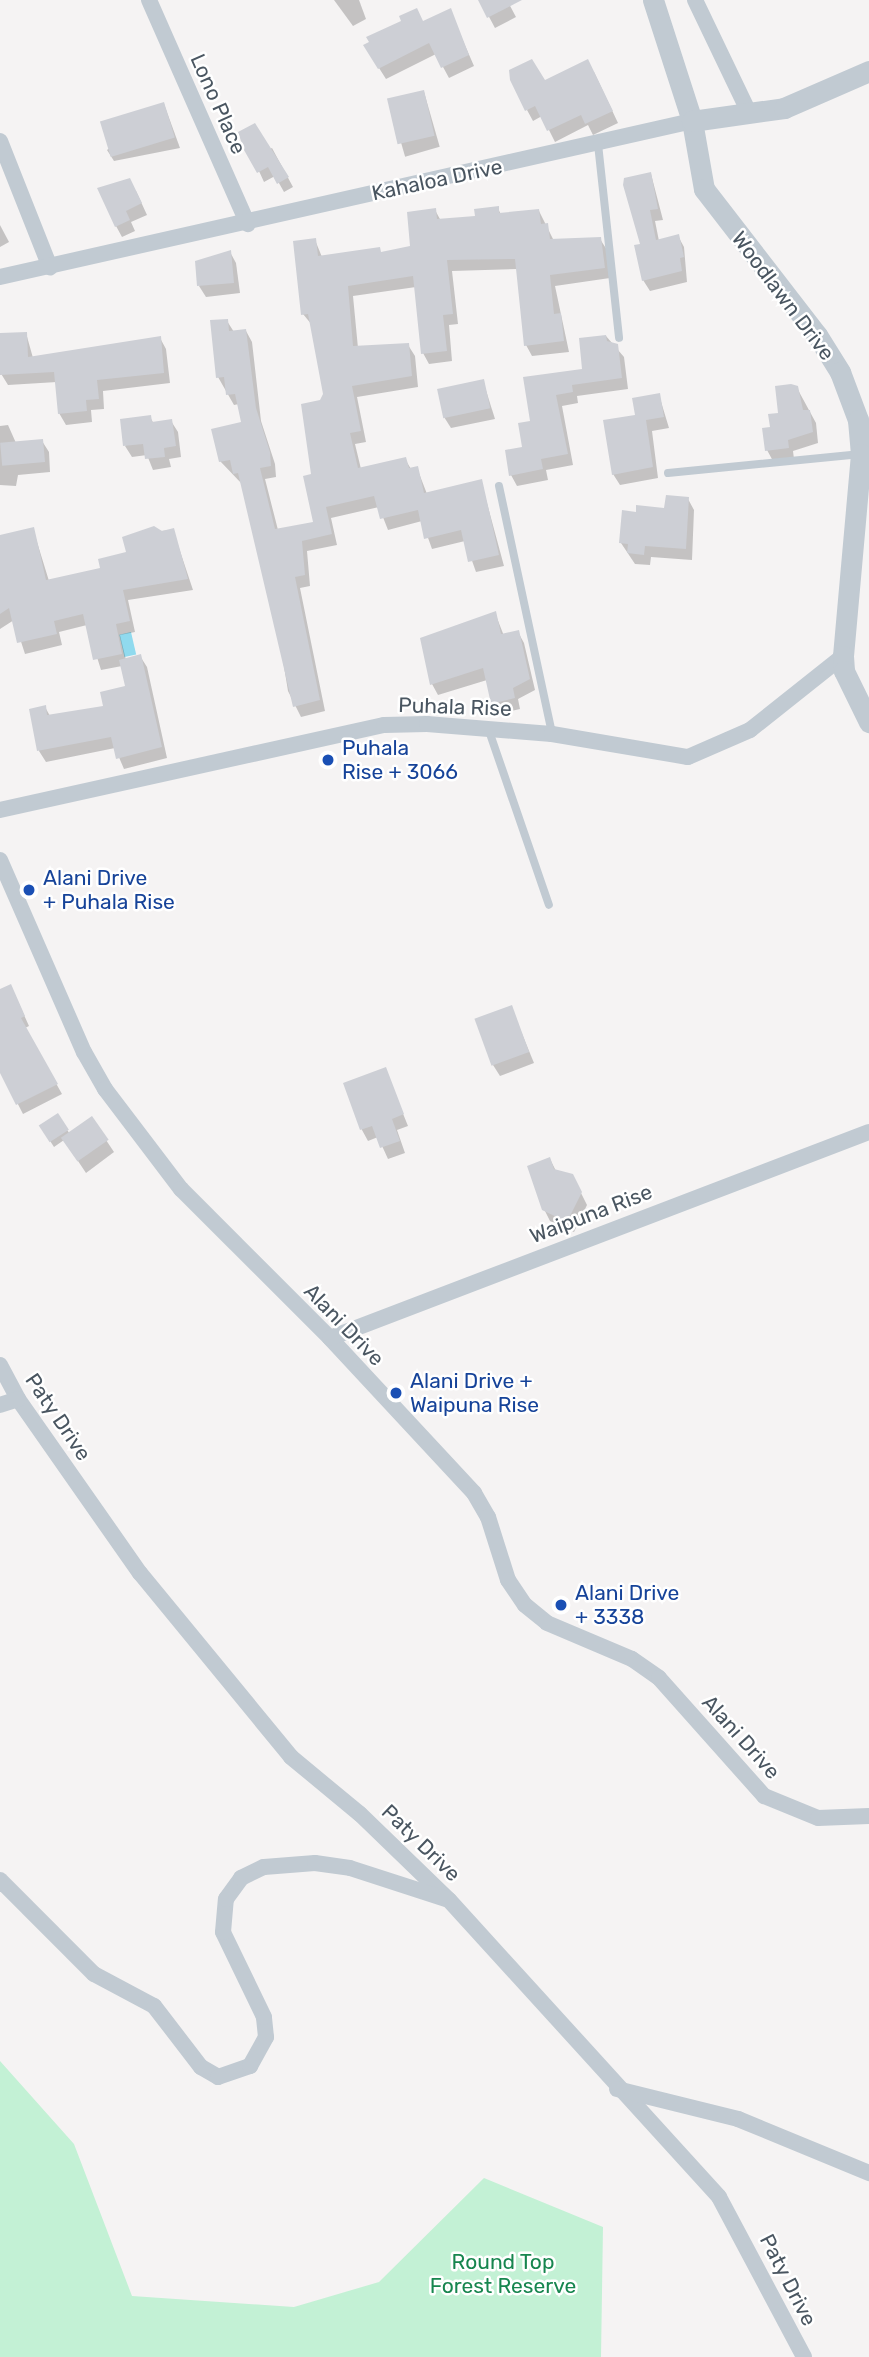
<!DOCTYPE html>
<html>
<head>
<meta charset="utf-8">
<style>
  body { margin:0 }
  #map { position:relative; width:869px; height:2357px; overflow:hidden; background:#f5f3f3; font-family:Rubik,sans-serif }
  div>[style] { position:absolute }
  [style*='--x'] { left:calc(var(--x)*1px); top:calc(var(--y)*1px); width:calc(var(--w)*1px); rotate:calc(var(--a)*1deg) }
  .green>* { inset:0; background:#c3f1d5 }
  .water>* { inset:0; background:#90daee; transform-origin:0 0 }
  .shadow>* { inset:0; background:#0003; transform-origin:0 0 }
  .building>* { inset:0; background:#cdcfd5; transform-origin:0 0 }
  .service>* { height:8px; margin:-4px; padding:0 4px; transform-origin:4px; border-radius:4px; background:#c1cad2 }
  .minor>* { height:16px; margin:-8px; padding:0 8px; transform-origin:8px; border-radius:8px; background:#c1cad2 }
  .tertiary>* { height:21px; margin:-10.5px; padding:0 10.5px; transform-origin:10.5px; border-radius:10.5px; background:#c1cad2 }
  .dots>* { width:19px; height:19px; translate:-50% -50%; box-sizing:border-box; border:4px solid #fff; border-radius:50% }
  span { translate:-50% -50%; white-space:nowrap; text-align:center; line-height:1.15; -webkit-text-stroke:5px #fff; paint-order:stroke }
  .street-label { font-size:21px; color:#4a5661 }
  .transit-label { font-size:21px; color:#164399 }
  .left { translate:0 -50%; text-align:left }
  .park-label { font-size:21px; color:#17864f }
</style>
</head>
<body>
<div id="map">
  <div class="green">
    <div style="clip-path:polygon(0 2061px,74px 2144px,132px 2296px,294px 2307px,379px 2282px,484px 2178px,603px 2227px,601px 2357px,0 2357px)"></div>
  </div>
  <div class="water">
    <div style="left:131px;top:632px;width:23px;height:12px;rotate:77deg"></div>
  </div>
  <div class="shadow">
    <div style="clip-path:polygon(359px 0,366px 19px,353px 26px,334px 0)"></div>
    <div style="clip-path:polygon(480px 0,507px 0,516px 17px,495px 28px)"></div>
    <div style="clip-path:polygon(450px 11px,474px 66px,449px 78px,436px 54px,386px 79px,365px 46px)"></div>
    <div style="clip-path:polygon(594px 72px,618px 123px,593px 135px,588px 125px,555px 142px,542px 116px,533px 121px,527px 110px,544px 82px)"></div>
    <div style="left:424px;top:92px;width:57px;height:36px;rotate:74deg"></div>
    <div style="clip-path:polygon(164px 104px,180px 148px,114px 161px,107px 150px)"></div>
    <div style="clip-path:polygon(241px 132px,268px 150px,272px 148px,293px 187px,284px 192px,275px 176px,264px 182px)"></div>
    <div style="clip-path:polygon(651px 174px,663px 220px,655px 221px,659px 241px,678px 236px,684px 247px,687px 282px,650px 291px,643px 280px,642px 245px)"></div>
    <div style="clip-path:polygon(136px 191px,147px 215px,131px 222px,135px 231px,122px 237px,116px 226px)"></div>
    <div style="clip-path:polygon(498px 208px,501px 215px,539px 211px,554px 241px,600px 239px,607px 250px,610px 278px,555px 286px,569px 352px,532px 356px,526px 345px,518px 269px,452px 271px,458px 324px,449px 325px,452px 361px,429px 364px,423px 353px,416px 287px,353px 296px,358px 348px,408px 345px,415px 356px,418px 387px,357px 397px,366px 442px,355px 444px,361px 469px,405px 459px,411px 469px,417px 468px,427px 494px,481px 481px,504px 566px,476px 572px,465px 541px,432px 549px,422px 521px,388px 530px,379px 507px,331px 518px,337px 545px,307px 551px,310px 586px,300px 588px,325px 711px,301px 717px,288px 691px,276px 618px,242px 484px,220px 461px,243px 423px,239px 404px,234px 405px,218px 377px,227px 321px,234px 332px,246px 331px,252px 342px,261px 421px,275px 464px,276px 477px,265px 479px,278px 530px,315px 524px,313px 475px,321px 402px,325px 395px,312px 325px,303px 314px,315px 240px,322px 257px,382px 253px,412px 247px,435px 210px,441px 221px,477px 218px)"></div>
    <div style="clip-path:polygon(0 225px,9px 242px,0 247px)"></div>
    <div style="clip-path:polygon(230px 252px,236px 263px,240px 293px,206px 297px,199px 286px)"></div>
    <div style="clip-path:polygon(26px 333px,33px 358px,160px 338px,166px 349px,170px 383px,103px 391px,104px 409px,91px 410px,92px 422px,66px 425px,59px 413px,57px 382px,8px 385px,0 372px,0 335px)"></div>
    <div style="clip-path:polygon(606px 336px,624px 357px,628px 389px,577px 396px,578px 403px,562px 406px,573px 465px,546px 470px,548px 480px,517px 486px,511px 475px,532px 422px,525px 378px,584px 370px)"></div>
    <div style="clip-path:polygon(483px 381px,495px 419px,451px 428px,444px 417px)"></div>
    <div style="clip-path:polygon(797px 388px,816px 423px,818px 443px,793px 451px,794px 459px,773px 461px,767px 450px,772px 428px)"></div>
    <div style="clip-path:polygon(659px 395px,669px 428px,652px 431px,658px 478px,620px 485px,613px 474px,637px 416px)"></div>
    <div style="clip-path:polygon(150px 417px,154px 424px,171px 421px,178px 432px,181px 457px,169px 459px,171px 467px,153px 470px,147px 455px,132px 457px,125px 446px)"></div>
    <div style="clip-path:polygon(8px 425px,16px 443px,42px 441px,49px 452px,50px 472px,18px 475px,16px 486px,0 485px,0 426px)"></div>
    <div style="clip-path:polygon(688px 499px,694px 510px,692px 560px,651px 557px,650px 565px,635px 564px,621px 543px,638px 513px,665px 509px)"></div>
    <div style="clip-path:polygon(33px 529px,49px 581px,102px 569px,128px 554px,136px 533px,173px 530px,193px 590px,128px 600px,135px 632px,120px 635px,126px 660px,140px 656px,147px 667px,167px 758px,124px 769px,115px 748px,46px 762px,39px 751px,45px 707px,50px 716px,105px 707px,127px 687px,122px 666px,101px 670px,87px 625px,59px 632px,62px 645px,25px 654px,14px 620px,0 629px,0 537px)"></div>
    <div style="clip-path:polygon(495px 613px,504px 636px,518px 632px,524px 643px,535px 690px,518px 699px,520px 709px,499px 714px,487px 680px,438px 695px,432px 684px)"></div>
    <div style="clip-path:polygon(11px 986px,29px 1026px,25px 1028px,62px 1094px,23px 1114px,0 1069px,0 991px)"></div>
    <div style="clip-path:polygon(511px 1007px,534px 1063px,500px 1076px,493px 1065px)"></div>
    <div style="clip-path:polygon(385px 1069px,408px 1126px,397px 1130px,405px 1153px,388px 1159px,378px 1137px,368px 1141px,362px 1130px,345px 1084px)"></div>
    <div style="clip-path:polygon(57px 1116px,70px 1134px,92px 1119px,114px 1152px,86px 1173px,64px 1140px,54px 1147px,41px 1127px)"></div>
    <div style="clip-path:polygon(550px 1159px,556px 1171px,578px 1187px,587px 1205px,574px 1232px,550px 1221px,544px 1209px)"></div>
  </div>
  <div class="building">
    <div style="clip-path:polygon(478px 0,522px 0,487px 18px)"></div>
    <div style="clip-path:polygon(417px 8px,423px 21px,451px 8px,469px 55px,441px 68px,429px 43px,378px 69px,363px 45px,369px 42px,366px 37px,401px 21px,399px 16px)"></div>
    <div style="clip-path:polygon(532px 59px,545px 80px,588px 59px,613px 111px,585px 124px,581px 115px,547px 131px,535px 106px,525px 111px,510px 80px,509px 70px)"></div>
    <div style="left:424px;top:90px;width:47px;height:38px;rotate:77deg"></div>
    <div style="left:164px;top:102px;width:37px;height:67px;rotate:73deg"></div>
    <div style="clip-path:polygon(255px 123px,289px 177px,277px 184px,268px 167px,257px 173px,244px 150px,238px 132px)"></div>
    <div style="clip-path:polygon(651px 172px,658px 209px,650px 210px,656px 240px,679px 234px,684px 257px,680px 258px,682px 271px,642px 281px,634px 245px,640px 244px,623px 185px,624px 178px)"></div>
    <div style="clip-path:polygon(130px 178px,142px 203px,126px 211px,130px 220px,115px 227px,97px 188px)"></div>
    <div style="clip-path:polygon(499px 206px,499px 213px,539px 209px,541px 224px,548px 223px,550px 239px,601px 237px,605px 268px,550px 275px,554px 314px,561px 313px,564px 341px,524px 346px,515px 259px,447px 260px,453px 314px,443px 315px,447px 351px,421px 354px,413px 276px,348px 286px,353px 346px,409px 343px,412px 376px,352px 386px,361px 431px,350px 433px,358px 468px,406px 457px,409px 468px,418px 466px,424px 493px,482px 479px,499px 555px,468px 562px,461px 530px,424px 539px,418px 510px,380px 519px,374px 496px,326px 507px,332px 534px,302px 541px,305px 575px,295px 577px,320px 700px,293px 707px,238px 473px,233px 474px,230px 460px,219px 462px,211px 429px,241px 422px,235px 394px,226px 395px,224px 377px,216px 378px,210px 320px,228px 319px,229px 331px,246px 329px,256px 408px,270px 452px,271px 466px,260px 468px,275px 529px,313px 522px,303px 476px,311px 474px,301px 404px,320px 400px,323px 394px,308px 314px,301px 315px,293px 241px,316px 238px,318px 256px,380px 247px,381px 252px,410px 246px,407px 212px,436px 208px,437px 219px,475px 216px,474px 209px)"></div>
    <div style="clip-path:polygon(231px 250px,234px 283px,197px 286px,195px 261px)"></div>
    <div style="clip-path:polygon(27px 332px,28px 357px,161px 336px,164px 373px,97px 380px,99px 399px,86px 400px,87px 411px,58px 414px,54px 372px,0 375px,0 333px)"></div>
    <div style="clip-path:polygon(606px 335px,607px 341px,618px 344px,622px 378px,572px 385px,573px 392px,556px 395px,568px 454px,541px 459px,543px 469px,509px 476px,505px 450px,522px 447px,518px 423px,530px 421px,523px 377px,582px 369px,579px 338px)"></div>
    <div style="left:484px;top:379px;width:30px;height:48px;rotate:78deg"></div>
    <div style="clip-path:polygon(791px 384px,798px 386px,803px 410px,810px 410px,813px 432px,788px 440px,789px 448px,765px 451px,762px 428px,770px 427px,768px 414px,778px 413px,775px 386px)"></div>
    <div style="clip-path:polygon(660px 393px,664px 417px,646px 420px,653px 467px,612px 475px,603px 420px,635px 415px,632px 398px)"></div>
    <div style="clip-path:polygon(151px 415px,152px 422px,172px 419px,176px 446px,164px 448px,165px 457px,145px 459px,143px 444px,123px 446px,120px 419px)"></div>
    <div style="left:43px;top:439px;width:23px;height:43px;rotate:85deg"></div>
    <div style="clip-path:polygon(666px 495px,689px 497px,686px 549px,645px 546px,644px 555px,627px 553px,628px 544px,619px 543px,622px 510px,636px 512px,636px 505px,664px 508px)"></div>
    <div style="clip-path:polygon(154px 526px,162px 531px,174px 528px,188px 579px,123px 590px,130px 621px,116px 624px,122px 654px,93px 660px,83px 614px,54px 621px,57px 634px,17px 643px,9px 608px,0 614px,0 535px,34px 527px,46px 580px,100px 568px,98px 559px,126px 552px,122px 537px)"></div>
    <div style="clip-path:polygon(496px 611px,501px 634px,519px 630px,530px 679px,513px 688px,515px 698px,491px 704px,483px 668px,430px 685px,420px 638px)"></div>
    <div style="clip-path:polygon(141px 654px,162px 747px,116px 759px,111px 737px,37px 751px,29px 709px,46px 705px,47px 715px,103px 706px,100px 692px,125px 686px,119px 660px)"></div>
    <div style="clip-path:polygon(11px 984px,25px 1016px,21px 1018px,58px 1084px,16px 1105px,0 1073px,0 989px)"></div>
    <div style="left:512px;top:1005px;width:50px;height:40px;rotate:70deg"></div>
    <div style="clip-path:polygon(386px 1067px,404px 1114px,392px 1119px,400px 1141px,380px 1148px,372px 1126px,360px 1130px,343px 1083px)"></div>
    <div style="left:58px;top:1113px;width:20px;height:23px;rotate:57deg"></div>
    <div style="left:92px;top:1116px;width:29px;height:38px;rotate:55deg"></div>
    <div style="clip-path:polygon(550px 1157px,554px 1169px,573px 1174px,582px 1192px,567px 1222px,542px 1210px,527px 1166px)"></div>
  </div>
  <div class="service">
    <div style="--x:598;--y:144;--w:195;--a:83.8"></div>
    <div style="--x:668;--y:473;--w:194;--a:-5.6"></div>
    <div style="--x:499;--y:486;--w:254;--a:77.9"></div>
    <div style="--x:488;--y:728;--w:187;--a:71"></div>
  </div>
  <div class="minor">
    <div style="--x:149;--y:0;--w:245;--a:66.2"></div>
    <div style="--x:695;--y:0;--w:127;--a:64.4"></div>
    <div style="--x:0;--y:141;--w:136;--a:68.4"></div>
    <div style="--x:0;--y:277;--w:709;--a:-12.7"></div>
    <div style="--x:0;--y:810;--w:393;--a:-12.5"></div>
    <div style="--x:384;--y:725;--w:43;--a:-1.3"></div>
    <div style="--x:427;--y:724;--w:125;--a:4.6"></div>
    <div style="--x:552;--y:734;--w:138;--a:9.6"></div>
    <div style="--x:688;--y:757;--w:68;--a:-23.5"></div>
    <div style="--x:750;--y:730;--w:119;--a:-38.5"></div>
    <div style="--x:0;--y:860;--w:210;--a:66.4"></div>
    <div style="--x:84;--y:1052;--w:43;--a:60.4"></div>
    <div style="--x:105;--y:1089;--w:126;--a:52.8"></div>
    <div style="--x:181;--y:1189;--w:211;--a:45"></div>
    <div style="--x:330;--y:1338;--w:212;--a:47.1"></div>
    <div style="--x:474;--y:1493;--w:28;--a:60"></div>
    <div style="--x:488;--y:1517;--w:66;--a:72.4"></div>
    <div style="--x:508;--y:1580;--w:30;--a:56"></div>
    <div style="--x:525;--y:1605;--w:28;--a:39"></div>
    <div style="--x:547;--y:1623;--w:92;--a:23"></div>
    <div style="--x:632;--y:1659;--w:33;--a:35"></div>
    <div style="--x:659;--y:1678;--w:158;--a:48.3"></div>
    <div style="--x:764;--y:1796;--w:58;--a:22.2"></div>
    <div style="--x:818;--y:1818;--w:51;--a:-2.2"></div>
    <div style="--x:330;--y:1338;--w:577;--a:-20.92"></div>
    <div style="--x:0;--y:1365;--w:38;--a:62"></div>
    <div style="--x:18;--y:1399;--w:213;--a:55"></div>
    <div style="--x:140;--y:1573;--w:238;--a:50.6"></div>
    <div style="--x:291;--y:1757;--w:89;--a:39.6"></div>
    <div style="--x:360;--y:1814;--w:124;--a:44"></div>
    <div style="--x:449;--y:1900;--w:401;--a:47.7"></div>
    <div style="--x:719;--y:2197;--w:181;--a:62"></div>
    <div style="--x:0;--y:1405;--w:19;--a:-18"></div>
    <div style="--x:0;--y:1880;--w:133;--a:45"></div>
    <div style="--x:94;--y:1974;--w:68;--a:28.1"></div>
    <div style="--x:154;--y:2006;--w:77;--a:52.4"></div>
    <div style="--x:201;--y:2067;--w:20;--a:30"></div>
    <div style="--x:218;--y:2077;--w:34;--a:-19"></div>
    <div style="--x:250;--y:2066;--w:33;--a:-61"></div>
    <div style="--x:266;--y:2037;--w:20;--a:-96"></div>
    <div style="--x:264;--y:2017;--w:94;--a:-115.8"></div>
    <div style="--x:223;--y:1932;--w:33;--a:-85"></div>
    <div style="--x:226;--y:1899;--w:26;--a:-54"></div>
    <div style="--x:241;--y:1878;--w:25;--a:-26"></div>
    <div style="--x:264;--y:1867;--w:51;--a:-4.5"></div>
    <div style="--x:315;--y:1863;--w:35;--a:8"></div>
    <div style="--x:350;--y:1868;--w:101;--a:17.9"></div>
    <div style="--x:617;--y:2089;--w:125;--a:13.9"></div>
    <div style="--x:738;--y:2119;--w:142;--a:22.4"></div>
  </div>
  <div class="tertiary">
    <div style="--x:653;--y:0;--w:127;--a:72.1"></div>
    <div style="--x:692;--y:121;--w:69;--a:80"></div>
    <div style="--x:704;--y:189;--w:185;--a:52.3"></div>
    <div style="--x:817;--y:335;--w:44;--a:58.1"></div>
    <div style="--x:840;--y:372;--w:51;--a:69.4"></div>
    <div style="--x:858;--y:420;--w:34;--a:85"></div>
    <div style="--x:861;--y:454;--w:203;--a:95.1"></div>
    <div style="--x:843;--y:656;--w:15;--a:86"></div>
    <div style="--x:844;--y:671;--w:57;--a:63.9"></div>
    <div style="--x:692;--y:121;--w:93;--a:-8"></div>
    <div style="--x:784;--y:108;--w:93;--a:-23.5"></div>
  </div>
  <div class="dots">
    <div style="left:328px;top:760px;background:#1a4fb4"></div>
    <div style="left:29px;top:890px;background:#1a4fb4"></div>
    <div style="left:396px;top:1393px;background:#1a4fb4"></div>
    <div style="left:561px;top:1605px;background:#1a4fb4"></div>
  </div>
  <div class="street-label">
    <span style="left:218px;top:104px;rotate:66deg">Lono Place</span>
    <span style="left:437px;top:180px;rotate:-12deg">Kahaloa Drive</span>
    <span style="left:783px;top:296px;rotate:53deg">Woodlawn Drive</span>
    <span style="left:455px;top:707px;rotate:2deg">Puhala Rise</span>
    <span style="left:591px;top:1214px;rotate:-21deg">Waipuna Rise</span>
    <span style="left:344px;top:1325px;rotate:46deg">Alani Drive</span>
    <span style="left:58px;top:1417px;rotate:56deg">Paty Drive</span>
    <span style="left:741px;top:1737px;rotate:48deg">Alani Drive</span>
    <span style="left:421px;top:1843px;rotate:44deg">Paty Drive</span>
    <span style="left:788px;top:2280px;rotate:63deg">Paty Drive</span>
  </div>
  <div class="transit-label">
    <span class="left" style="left:342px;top:760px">Puhala<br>Rise + 3066</span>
    <span class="left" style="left:43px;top:890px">Alani Drive<br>+ Puhala Rise</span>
    <span class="left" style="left:410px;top:1393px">Alani Drive +<br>Waipuna Rise</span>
    <span class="left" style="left:575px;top:1605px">Alani Drive<br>+ 3338</span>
  </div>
  <div class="park-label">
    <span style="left:503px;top:2274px">Round Top<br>Forest Reserve</span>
  </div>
</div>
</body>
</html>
